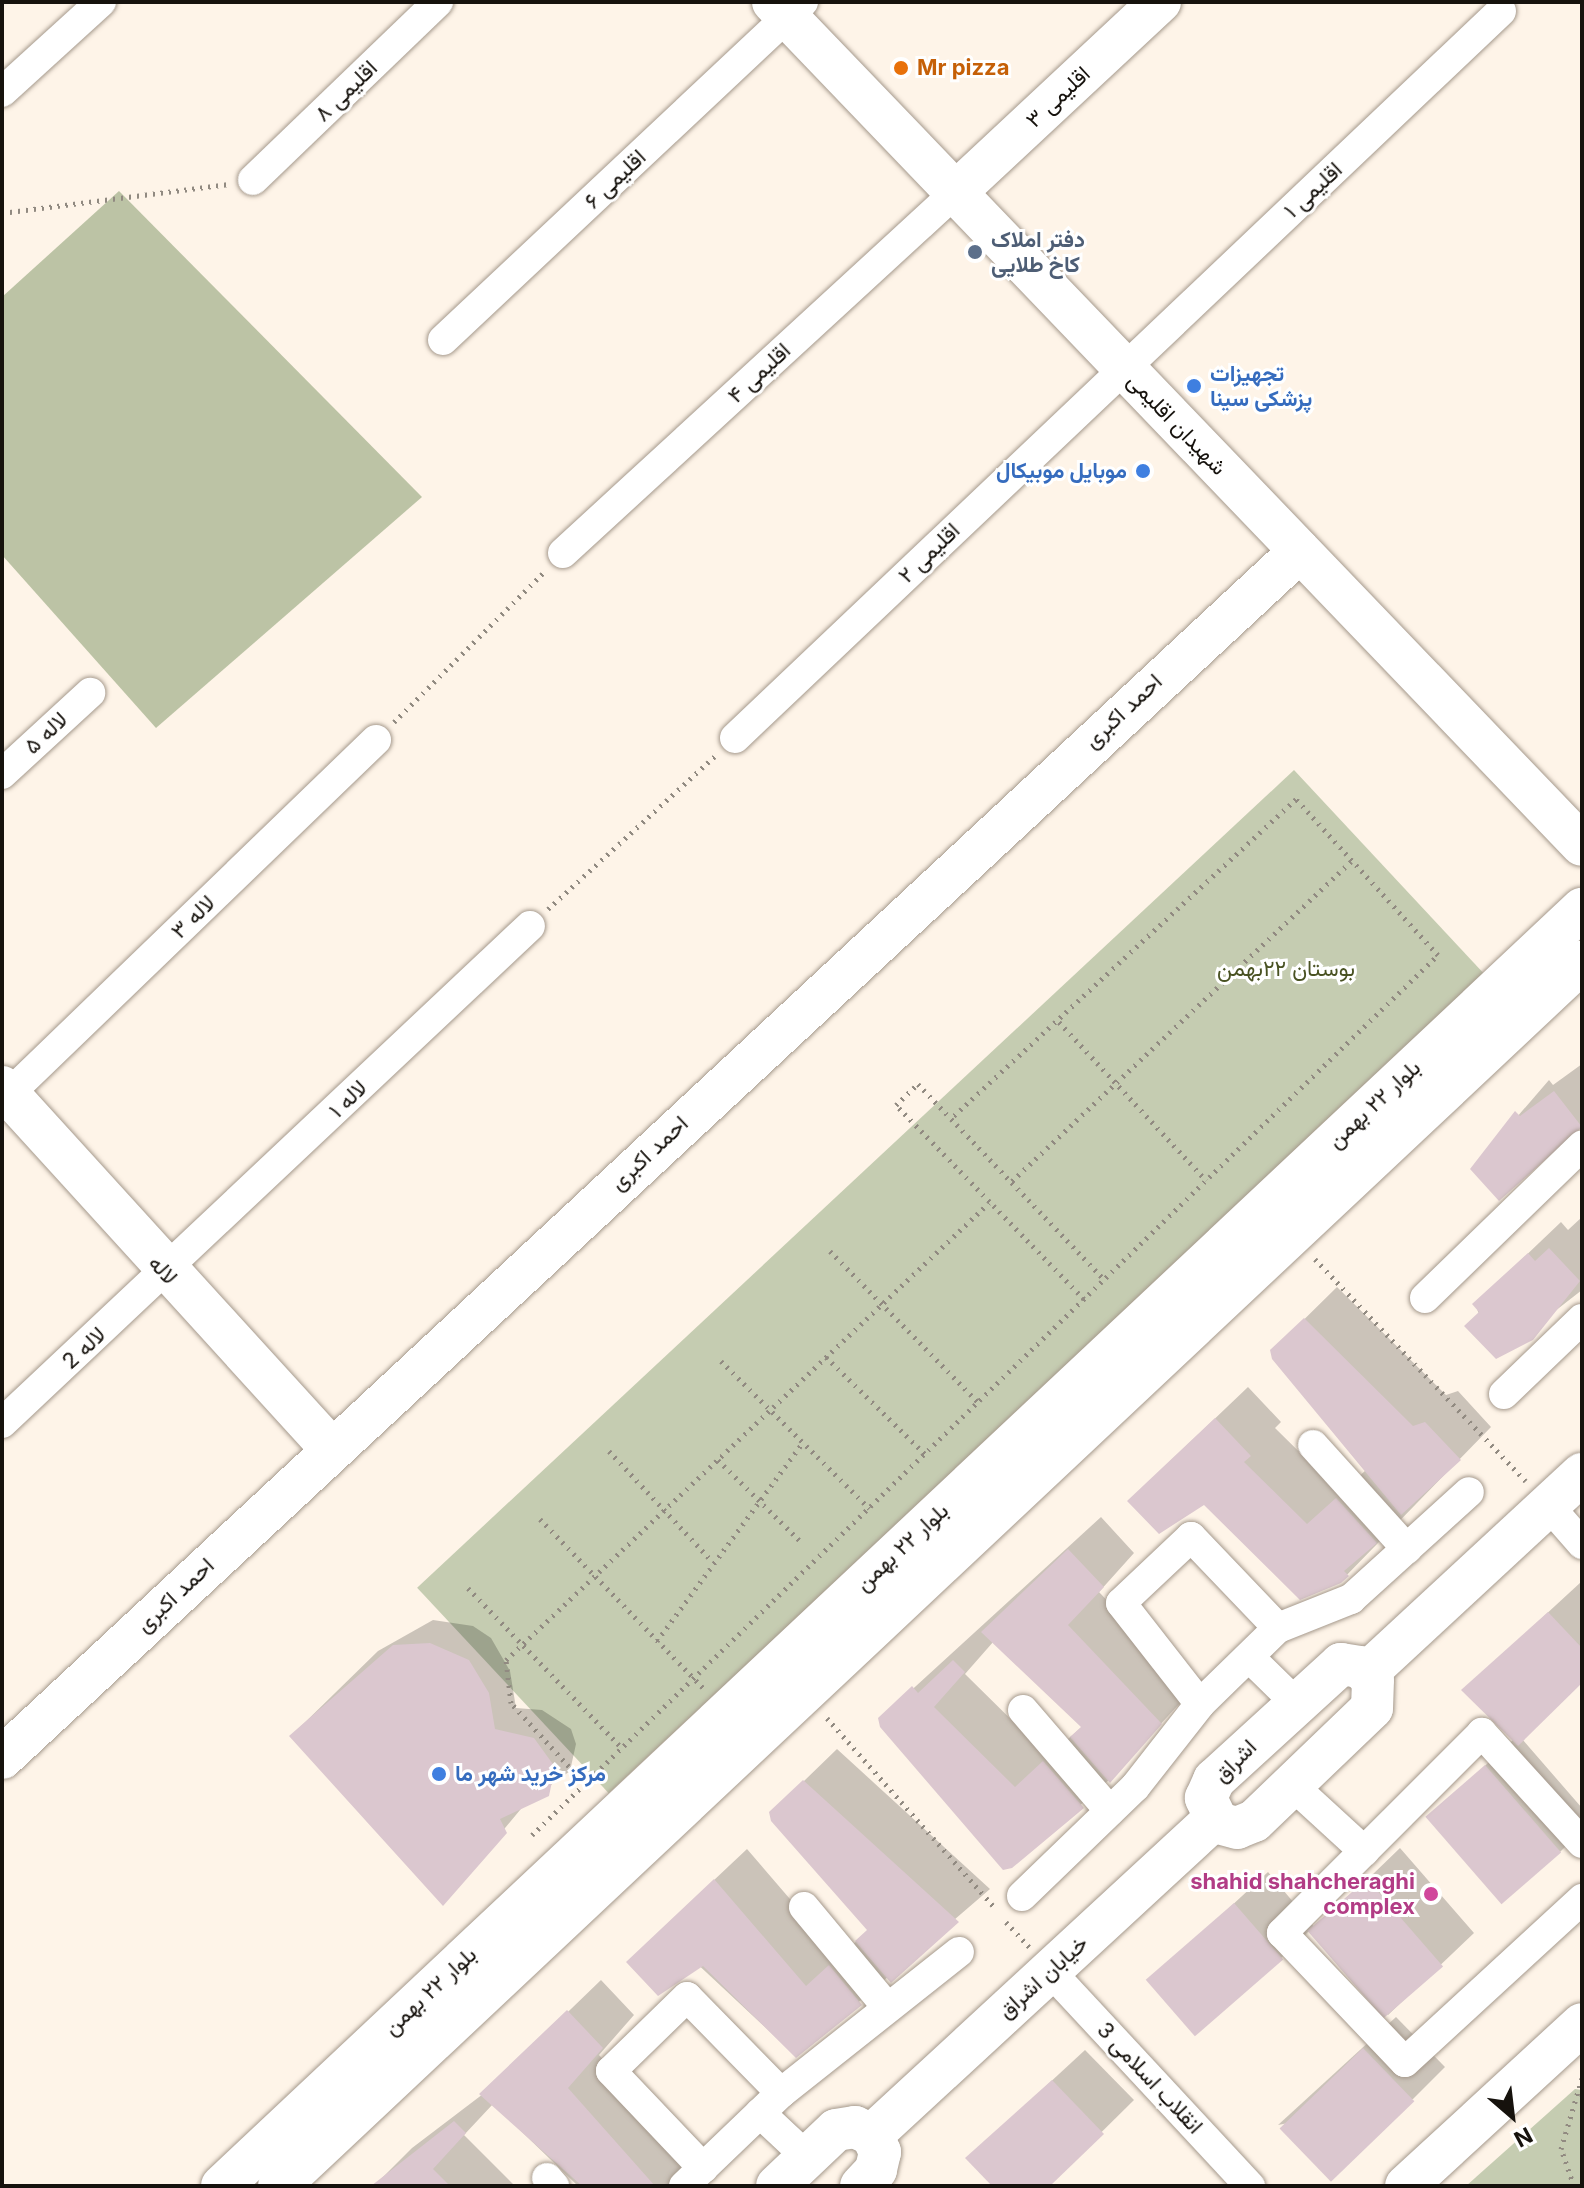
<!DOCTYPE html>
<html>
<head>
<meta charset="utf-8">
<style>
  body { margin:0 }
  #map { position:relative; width:1584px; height:2188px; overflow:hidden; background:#fef4e8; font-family:Inter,Vazirmatn,sans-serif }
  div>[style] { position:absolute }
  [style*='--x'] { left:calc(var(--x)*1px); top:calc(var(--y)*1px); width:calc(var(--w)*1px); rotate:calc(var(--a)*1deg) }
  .green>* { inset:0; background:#c5ccb1; transform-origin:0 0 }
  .forest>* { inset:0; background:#bcc3a5 }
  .shadow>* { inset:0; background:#0003 }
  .building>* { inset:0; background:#dbc7cf; transform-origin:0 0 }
  .path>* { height:5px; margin-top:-2.5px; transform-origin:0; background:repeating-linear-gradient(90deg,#918a81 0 2px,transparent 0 8px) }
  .roads { filter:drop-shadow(0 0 2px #a5998c) drop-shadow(0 0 2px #a5998c) }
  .street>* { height:30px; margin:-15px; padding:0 15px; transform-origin:15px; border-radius:15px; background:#fff }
  .secondary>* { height:42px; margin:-21px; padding:0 21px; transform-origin:21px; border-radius:21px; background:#fff }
  .dots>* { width:22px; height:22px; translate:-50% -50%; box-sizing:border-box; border:4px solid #fff; border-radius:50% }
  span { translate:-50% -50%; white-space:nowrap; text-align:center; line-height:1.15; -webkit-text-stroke:6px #fff; paint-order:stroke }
  .food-label { font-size:22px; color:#c56008; font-weight:700 }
  .left { translate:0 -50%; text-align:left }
  .street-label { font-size:22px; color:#16120d }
  .service-label { font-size:22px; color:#4e5e75; font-weight:700 }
  .shop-label { font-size:22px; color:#366cbe; font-weight:700 }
  .right { translate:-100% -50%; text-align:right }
  .park-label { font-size:22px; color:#495222 }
  .hotel-label { font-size:22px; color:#b23c85; font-weight:700 }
  .frame { position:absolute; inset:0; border:4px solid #16120d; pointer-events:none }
  .north { position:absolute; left:1472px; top:2076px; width:80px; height:80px; -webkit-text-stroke:6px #fff; paint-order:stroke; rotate:152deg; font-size:22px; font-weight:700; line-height:32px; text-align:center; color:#16120d }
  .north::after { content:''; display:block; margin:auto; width:28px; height:36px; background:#16120d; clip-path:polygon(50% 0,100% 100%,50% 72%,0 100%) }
</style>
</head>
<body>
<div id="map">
  <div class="green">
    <div style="left:1294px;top:770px;width:281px;height:1199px;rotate:47deg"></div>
    <div style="clip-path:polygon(1575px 2089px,1582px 2090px,1582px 2186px,1466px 2186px)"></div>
  </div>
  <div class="forest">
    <div style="clip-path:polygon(119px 191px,422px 497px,156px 728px,2px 555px,2px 297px)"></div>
  </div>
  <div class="shadow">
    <div style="clip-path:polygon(1582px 1064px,1582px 1124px,1499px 1198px,1472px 1169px,1549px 1080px,1553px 1085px)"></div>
    <div style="clip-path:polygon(1582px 1217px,1582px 1290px,1496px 1357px,1475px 1304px,1561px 1222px,1568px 1230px)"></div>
    <div style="clip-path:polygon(1337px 1287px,1446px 1395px,1458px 1391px,1491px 1427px,1340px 1582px,1204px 1503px,1162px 1469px,1248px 1387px,1281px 1422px,1275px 1428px,1341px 1493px,1367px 1469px,1273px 1350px)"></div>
    <div style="clip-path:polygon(evenodd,1101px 1517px,1134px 1553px,1099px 1592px,1192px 1690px,1110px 1779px,1011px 1866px,881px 1718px,1101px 1517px,994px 1641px,1083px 1726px,1048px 1756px,965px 1674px,994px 1641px)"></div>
    <div style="clip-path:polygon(1581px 1582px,1582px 1680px,1522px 1739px,1582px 1808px,1582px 1830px,1560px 1852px,1462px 1787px,1514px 1739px,1464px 1690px)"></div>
    <div style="clip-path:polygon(433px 1620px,473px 1626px,491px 1638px,510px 1671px,516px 1708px,542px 1710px,571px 1729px,576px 1744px,570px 1771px,525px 1804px,443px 1903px,291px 1736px,378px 1651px)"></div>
    <div style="clip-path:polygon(837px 1749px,990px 1889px,796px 2056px,661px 1930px,747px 1849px,839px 1956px,870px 1930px,772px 1812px)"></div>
    <div style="clip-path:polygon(1400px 1848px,1474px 1933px,1388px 2015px,1310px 1930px,1281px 1958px,1150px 1981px,1268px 1872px,1316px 1929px)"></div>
    <div style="clip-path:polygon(601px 1980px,634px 2015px,599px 2055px,698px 2167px,679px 2186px,578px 2186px,493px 2104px,464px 2135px,515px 2186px,385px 2186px,380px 2180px,412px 2148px,483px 2094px)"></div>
    <div style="clip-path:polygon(1396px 2017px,1445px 2067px,1413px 2099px,1278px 2125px)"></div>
    <div style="clip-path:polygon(1085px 2050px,1134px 2100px,1047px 2186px,994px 2186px,968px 2158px)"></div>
  </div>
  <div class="building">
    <div style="clip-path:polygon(1554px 1091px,1582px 1127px,1499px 1201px,1470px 1169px,1515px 1111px,1520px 1116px)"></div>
    <div style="clip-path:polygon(1549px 1248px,1580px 1281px,1533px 1340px,1496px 1359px,1464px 1326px,1479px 1312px,1472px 1304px,1528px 1253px,1535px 1261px)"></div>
    <div style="clip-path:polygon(1304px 1318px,1413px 1426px,1425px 1422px,1461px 1460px,1401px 1515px,1272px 1359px,1270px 1350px)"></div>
    <div style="clip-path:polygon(1215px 1418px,1251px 1456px,1244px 1462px,1307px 1524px,1336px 1498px,1377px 1543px,1344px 1571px,1349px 1576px,1341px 1583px,1300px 1600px,1204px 1505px,1159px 1534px,1127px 1501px)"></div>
    <div style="clip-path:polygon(1068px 1549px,1104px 1587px,1068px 1625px,1162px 1724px,1110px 1783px,1070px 1737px,1081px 1727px,981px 1632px)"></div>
    <div style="clip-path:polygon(1548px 1612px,1582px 1648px,1582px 1683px,1518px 1746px,1461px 1690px)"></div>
    <div style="clip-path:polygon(430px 1643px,469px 1660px,489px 1693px,495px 1729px,534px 1738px,555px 1767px,549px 1796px,500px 1819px,507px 1833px,443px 1906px,289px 1736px,393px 1645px)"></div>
    <div style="clip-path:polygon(953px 1660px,965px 1672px,934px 1707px,1015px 1787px,1043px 1761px,1084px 1808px,1012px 1868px,1003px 1870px,880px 1727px,878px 1718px,912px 1686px,918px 1693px)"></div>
    <div style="left:1485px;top:1765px;width:116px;height:79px;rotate:49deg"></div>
    <div style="clip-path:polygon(803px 1780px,959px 1922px,891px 1983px,855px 1941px,867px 1930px,771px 1821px,769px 1812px)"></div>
    <div style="clip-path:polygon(714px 1879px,806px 1986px,829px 1965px,862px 2005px,796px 2058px,703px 1966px,658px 1996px,626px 1962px)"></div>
    <div style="left:1367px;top:1879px;width:116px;height:79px;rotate:49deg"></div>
    <div style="left:1234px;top:1903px;width:75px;height:117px;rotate:49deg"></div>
    <div style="clip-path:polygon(567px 2010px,603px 2048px,568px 2088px,655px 2186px,582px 2186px,479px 2094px)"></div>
    <div style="left:1363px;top:2048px;width:74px;height:116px;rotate:46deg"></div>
    <div style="clip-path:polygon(1052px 2080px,1104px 2134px,1050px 2186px,992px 2186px,965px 2158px)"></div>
    <div style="clip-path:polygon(454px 2121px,466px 2133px,433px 2169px,450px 2186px,371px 2186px)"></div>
  </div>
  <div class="path">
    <div style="--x:2;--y:213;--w:227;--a:-7.3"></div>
    <div style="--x:394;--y:722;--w:214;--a:-45"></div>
    <div style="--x:548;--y:909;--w:226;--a:-42.5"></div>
    <div style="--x:1059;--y:1022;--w:216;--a:47.1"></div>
    <div style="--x:1012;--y:1181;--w:466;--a:-43.3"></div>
    <div style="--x:830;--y:1251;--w:211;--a:45.6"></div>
    <div style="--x:1315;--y:1259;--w:306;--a:46.5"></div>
    <div style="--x:1084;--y:1299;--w:270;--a:-134.1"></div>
    <div style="--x:896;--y:1105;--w:30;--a:-44"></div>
    <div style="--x:918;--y:1084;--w:269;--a:46.4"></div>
    <div style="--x:826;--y:1357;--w:139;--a:44.4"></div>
    <div style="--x:721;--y:1361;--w:209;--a:44.8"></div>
    <div style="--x:609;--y:1451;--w:151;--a:46.9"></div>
    <div style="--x:718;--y:1460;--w:114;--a:44.6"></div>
    <div style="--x:540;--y:1519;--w:235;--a:46"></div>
    <div style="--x:468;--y:1588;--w:222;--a:46.1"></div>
    <div style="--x:657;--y:1641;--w:247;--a:-53.7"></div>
    <div style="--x:827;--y:1718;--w:254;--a:48.5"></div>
    <div style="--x:585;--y:1784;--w:110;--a:-132.4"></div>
    <div style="--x:511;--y:1703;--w:43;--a:-96.6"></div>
    <div style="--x:506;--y:1660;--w:665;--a:-43.42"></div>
    <div style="--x:532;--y:1835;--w:1263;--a:-44.17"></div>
    <div style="--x:1438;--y:955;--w:211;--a:-132.3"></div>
    <div style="--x:1296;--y:799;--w:471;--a:137.2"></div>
    <div style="--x:1006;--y:1922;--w:34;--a:47"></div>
    <div style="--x:1574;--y:2186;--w:39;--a:-109"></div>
    <div style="--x:1561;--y:2149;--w:74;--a:-73.5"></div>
  </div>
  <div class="roads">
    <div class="street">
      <div style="--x:2;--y:92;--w:134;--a:-42.3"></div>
      <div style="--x:253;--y:180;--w:257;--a:-43.9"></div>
      <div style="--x:443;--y:340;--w:494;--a:-43.2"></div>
      <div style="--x:563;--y:553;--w:534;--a:-42.57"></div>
      <div style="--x:735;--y:738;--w:1056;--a:-43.5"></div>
      <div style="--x:2;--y:774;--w:120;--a:-42.6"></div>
      <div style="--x:9;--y:1094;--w:510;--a:-43.97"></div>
      <div style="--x:1425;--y:1298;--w:219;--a:-44.1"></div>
      <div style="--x:1504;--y:1394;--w:108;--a:-43.9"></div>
      <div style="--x:2;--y:1423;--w:725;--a:-43.27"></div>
      <div style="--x:1313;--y:1445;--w:140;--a:47.9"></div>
      <div style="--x:1548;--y:1505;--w:52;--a:48.9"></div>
      <div style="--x:1278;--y:1628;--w:79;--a:-21.7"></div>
      <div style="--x:1351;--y:1599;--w:159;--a:-42.2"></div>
      <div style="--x:1249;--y:1657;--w:64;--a:44.4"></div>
      <div style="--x:1023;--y:1710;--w:133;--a:49.3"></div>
      <div style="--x:1292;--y:1785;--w:98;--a:42.5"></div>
      <div style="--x:1582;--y:1843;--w:149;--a:-132.3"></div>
      <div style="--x:1482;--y:1733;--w:283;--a:135"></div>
      <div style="--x:1282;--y:1933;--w:178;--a:46.4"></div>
      <div style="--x:1405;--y:2062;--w:241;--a:-42.6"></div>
      <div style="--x:1022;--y:1896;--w:157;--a:-44"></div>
      <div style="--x:1135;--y:1787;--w:105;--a:-51.9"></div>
      <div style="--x:1200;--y:1704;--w:109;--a:-44.3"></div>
      <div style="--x:1278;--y:1628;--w:126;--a:-133.7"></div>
      <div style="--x:1191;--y:1537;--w:96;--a:136.7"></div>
      <div style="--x:1121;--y:1603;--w:128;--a:52"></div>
      <div style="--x:804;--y:1907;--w:131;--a:50.3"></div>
      <div style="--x:1050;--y:1971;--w:294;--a:47.1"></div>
      <div style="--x:781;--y:2093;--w:227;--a:-38.4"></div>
      <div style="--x:760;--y:2113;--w:64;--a:43.1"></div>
      <div style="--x:547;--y:2178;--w:11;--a:49"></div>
      <div style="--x:684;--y:2186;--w:134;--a:-43.8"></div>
      <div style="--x:781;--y:2093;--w:134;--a:-134.4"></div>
      <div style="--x:687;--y:1997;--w:106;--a:135.8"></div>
      <div style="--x:611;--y:2071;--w:134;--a:46.5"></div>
    </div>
    <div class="secondary">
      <div style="--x:773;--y:2;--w:1168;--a:46.18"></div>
      <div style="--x:956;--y:192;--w:279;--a:-43"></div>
      <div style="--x:2;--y:1087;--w:489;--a:47.7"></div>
      <div style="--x:1341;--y:1664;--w:19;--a:9"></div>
      <div style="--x:1360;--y:1667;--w:18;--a:45"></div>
      <div style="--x:1373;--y:1680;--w:28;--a:92"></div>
      <div style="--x:1372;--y:1708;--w:163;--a:136.2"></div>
      <div style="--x:1254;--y:1821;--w:18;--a:158"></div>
      <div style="--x:1237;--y:1828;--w:20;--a:-165"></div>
      <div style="--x:1218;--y:1823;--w:28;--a:-116"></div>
      <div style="--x:1206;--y:1798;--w:20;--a:-66"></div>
      <div style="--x:1214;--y:1780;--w:172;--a:-42.4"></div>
      <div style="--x:1367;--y:1673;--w:293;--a:-42.8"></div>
      <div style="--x:2;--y:1758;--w:1772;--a:-42.92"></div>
      <div style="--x:872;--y:2135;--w:466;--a:-42.7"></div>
      <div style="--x:222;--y:2186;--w:1866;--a:-43.2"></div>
      <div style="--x:279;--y:2186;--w:1788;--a:-43.21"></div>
      <div style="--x:777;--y:2186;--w:81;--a:-43.5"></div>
      <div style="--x:836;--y:2130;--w:19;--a:-9"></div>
      <div style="--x:855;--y:2127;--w:19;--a:25"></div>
      <div style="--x:872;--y:2135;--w:19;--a:65"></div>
      <div style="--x:880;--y:2152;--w:18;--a:103"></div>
      <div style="--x:876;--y:2170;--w:22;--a:133"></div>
      <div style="--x:1406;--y:2186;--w:239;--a:-42.6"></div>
    </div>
  </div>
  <div class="dots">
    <div style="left:901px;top:68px;background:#e8710a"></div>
    <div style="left:975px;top:252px;background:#5c6f8a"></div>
    <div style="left:1194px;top:386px;background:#3f7fe0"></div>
    <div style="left:1143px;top:471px;background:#3f7fe0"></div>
    <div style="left:439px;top:1774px;background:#3f7fe0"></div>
    <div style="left:1431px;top:1894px;background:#d1479c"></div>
  </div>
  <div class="food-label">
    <span class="left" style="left:917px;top:68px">Mr pizza</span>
  </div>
  <div class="street-label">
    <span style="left:346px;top:91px;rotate:-44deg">اقلیمی ۸</span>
    <span style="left:1058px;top:97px;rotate:-43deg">اقلیمی ۳</span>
    <span style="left:615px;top:179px;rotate:-43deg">اقلیمی ۶</span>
    <span style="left:1313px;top:190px;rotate:-43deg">اقلیمی ۱</span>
    <span style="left:759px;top:373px;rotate:-43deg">اقلیمی ۴</span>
    <span style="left:1177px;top:424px;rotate:46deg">شهیدان اقلیمی</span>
    <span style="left:929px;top:553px;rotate:-44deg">اقلیمی ۲</span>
    <span style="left:1123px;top:711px;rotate:-43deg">احمد اکبری</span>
    <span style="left:46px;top:733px;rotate:-43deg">لاله ۵</span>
    <span style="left:193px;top:917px;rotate:-44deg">لاله ۳</span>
    <span style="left:348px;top:1099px;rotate:-44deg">لاله ۱</span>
    <span style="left:1374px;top:1104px;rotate:-43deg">بلوار ۲۲ بهمن</span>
    <span style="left:649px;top:1153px;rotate:-43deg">احمد اکبری</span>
    <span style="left:163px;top:1270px;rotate:48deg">لاله</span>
    <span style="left:84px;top:1348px;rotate:-43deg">لاله 2</span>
    <span style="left:902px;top:1547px;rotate:-43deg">بلوار ۲۲ بهمن</span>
    <span style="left:175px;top:1595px;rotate:-43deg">احمد اکبری</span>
    <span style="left:1235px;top:1761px;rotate:-45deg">اشراق</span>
    <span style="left:1043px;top:1977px;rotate:-42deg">خیابان اشراق</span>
    <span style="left:430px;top:1991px;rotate:-43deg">بلوار ۲۲ بهمن</span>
    <span style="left:1150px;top:2078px;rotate:47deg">انقلاب اسلامی 3</span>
  </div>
  <div class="service-label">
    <span class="left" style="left:991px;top:252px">دفتر املاک<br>کاخ طلایی</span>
  </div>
  <div class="shop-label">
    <span class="left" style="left:1210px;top:386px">تجهیزات<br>پزشکی سینا</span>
    <span class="right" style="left:1127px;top:471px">موبایل موبیکال</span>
    <span class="left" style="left:455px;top:1774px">مرکز خرید شهر ما</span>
  </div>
  <div class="park-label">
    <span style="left:1286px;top:969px">بوستان ۲۲بهمن</span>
  </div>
  <div class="hotel-label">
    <span class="right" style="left:1415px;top:1894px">shahid shahcheraghi<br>complex</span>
  </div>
  <div class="frame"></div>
  <div class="north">N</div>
</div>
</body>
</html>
